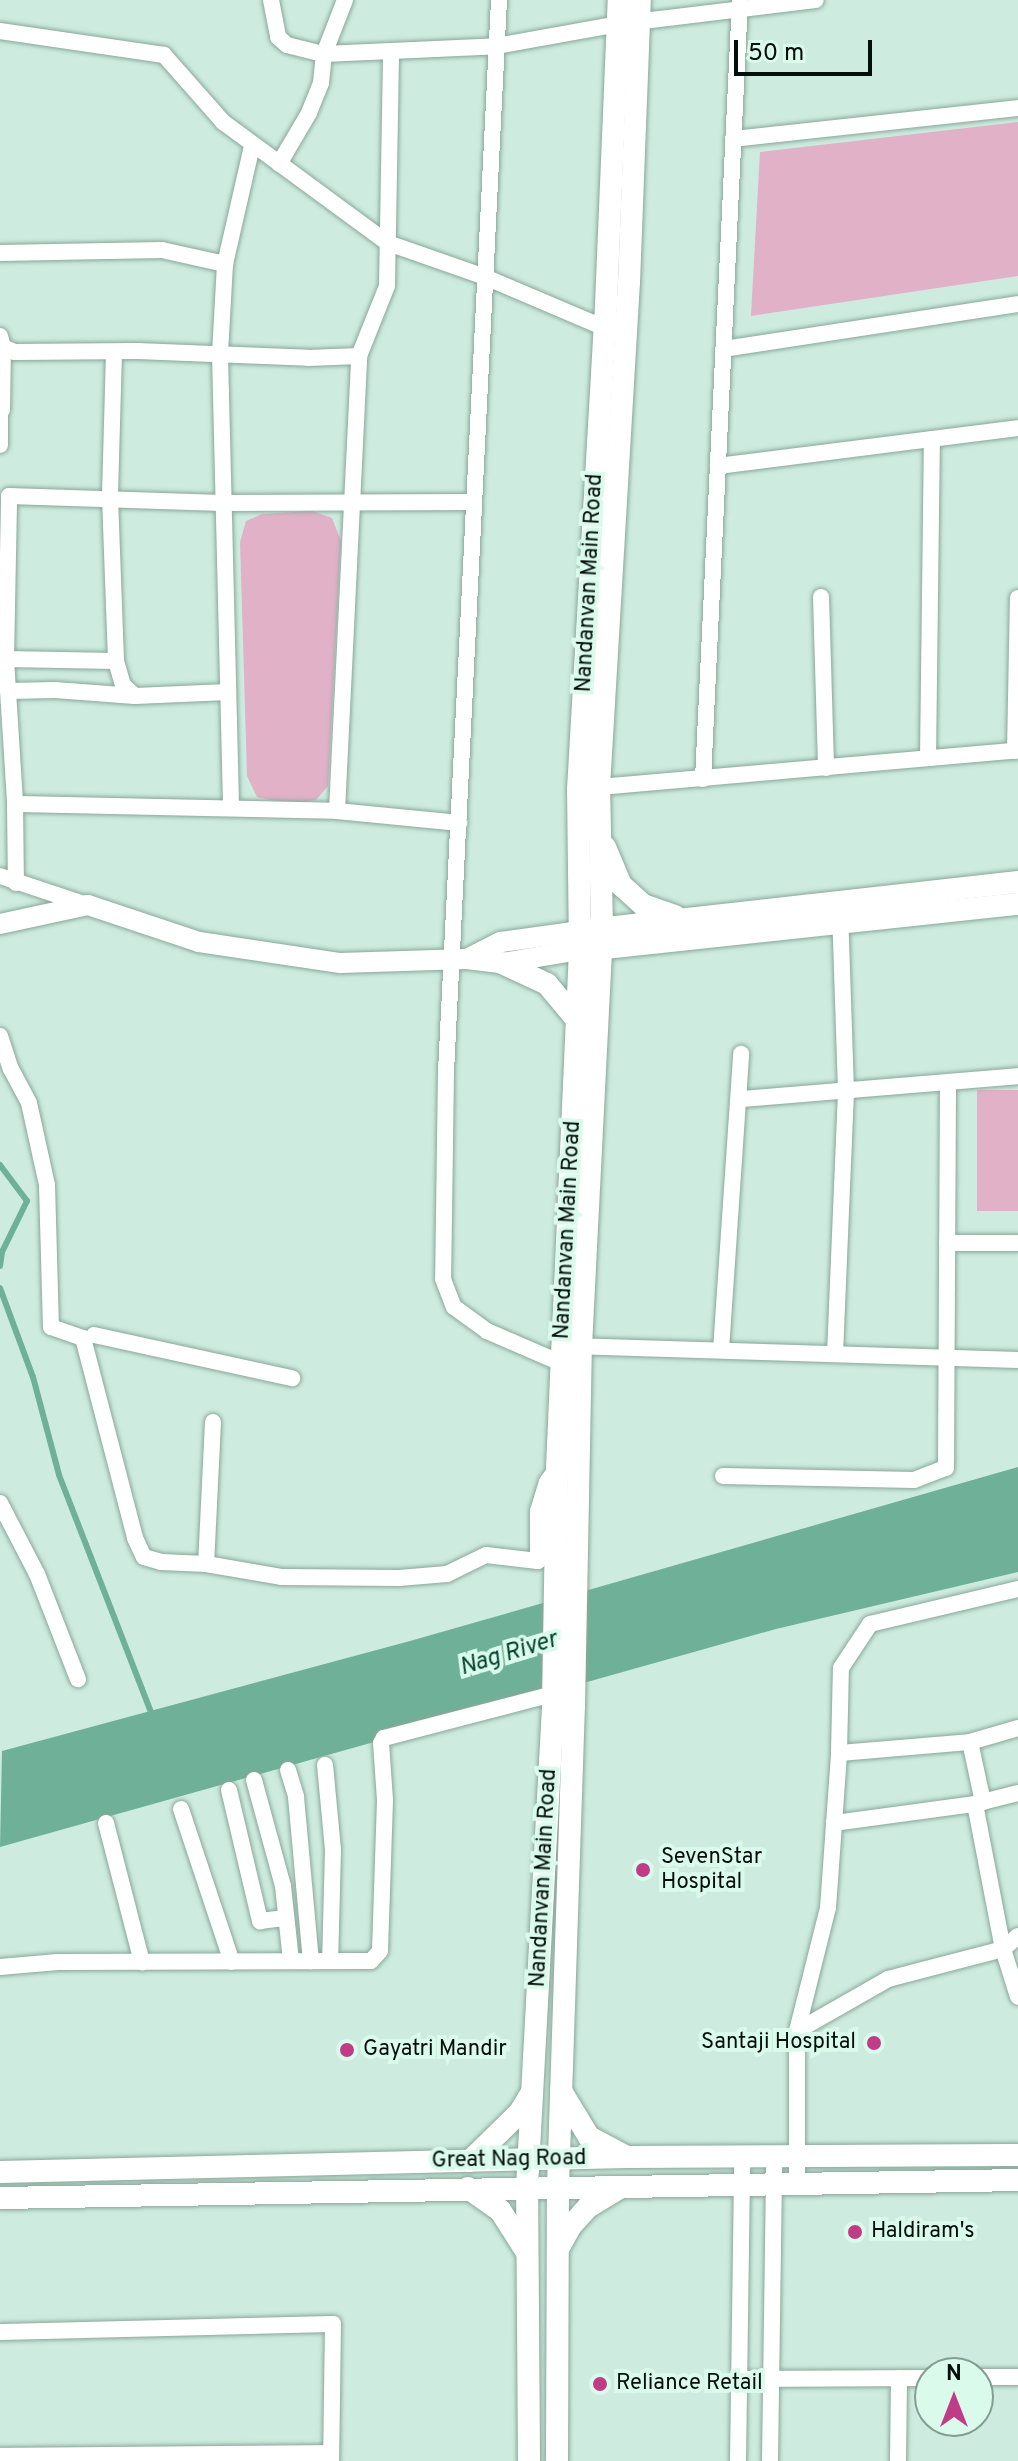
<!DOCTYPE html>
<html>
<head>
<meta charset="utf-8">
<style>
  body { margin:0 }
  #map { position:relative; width:1018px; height:2461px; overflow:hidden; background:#cdecdf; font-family:Overpass,sans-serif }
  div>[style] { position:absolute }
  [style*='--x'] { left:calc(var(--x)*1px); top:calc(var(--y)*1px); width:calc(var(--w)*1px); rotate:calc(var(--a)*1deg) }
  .green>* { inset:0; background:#e1b1c7; transform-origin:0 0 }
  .water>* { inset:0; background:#6eb198 }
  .stream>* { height:6px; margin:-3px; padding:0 3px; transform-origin:3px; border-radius:3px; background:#6eb198 }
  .roads { filter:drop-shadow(0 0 2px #89a79a) drop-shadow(0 0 2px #89a79a) }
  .minor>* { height:16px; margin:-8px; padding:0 8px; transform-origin:8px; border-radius:8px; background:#fff }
  .tertiary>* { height:20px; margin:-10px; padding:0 10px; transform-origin:10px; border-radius:10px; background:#fff }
  .secondary>* { height:22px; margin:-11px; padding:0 11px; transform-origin:11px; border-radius:11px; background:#fff }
  .dots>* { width:22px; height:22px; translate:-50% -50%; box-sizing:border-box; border:4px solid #dafaec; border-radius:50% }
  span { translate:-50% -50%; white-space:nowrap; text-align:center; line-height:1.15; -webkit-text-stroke:8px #dafaec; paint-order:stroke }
  .street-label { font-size:22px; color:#040e0a }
  .poi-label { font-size:22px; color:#040e0a }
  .left { translate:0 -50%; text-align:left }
  .right { translate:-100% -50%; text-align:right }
  .water-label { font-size:24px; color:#064231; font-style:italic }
  .north { position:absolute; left:914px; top:2357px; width:80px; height:80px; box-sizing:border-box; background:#dafaec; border:2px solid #849c92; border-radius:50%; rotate:0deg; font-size:22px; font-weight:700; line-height:32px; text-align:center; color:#040e0a }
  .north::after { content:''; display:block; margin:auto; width:28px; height:36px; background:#be3d86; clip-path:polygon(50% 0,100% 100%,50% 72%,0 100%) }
  .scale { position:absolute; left:734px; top:40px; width:138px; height:36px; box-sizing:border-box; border:4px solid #040e0a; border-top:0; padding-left:10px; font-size:24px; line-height:28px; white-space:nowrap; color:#040e0a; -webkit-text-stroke:6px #dafaec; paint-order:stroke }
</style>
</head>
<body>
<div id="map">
  <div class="green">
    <div style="clip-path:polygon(1018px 122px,1018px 276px,751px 316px,760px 152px)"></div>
    <div style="clip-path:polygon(312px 511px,332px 518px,341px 541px,328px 786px,316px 800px,290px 804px,257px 797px,247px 776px,240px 542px,246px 521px,262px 514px)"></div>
    <div style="left:1018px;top:1090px;width:121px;height:41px;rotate:90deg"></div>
  </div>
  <div class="water">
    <div style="clip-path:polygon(1018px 1467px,1018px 1572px,776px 1629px,0 1847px,2px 1751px,410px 1641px)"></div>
  </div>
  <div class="stream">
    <div style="--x:0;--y:1165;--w:45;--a:53.1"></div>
    <div style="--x:27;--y:1201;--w:57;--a:116.1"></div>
    <div style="--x:2;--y:1252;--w:14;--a:98"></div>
    <div style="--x:0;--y:1288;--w:95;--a:69.7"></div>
    <div style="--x:33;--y:1377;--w:101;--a:75.1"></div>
    <div style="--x:59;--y:1475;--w:260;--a:68.8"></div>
  </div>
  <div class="roads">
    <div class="minor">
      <div style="--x:271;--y:0;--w:38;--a:79"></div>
      <div style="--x:278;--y:37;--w:12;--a:42"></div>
      <div style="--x:287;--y:45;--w:38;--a:14"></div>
      <div style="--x:324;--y:54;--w:29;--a:96"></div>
      <div style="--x:321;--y:83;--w:32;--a:112"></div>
      <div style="--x:309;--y:113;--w:59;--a:120.5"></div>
      <div style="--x:345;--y:0;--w:58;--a:111.3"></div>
      <div style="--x:324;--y:54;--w:173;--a:-2.6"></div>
      <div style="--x:497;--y:46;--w:123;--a:-10.3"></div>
      <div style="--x:618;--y:24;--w:199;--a:-6.9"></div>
      <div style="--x:499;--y:0;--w:1072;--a:92.83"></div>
      <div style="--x:446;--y:1071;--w:208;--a:90.8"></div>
      <div style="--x:443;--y:1279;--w:30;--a:69"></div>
      <div style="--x:454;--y:1307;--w:41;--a:36"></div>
      <div style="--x:487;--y:1331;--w:81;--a:23.4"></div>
      <div style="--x:0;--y:31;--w:166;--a:8.3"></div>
      <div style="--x:164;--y:55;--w:89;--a:48.6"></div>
      <div style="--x:223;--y:122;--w:205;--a:36.3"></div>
      <div style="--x:388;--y:243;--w:103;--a:19.3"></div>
      <div style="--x:485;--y:277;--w:130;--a:23"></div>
      <div style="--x:733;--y:139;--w:287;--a:-6.2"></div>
      <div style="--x:0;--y:253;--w:162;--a:-1.1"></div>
      <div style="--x:162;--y:250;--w:65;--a:12.5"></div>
      <div style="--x:225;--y:264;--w:121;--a:-77.1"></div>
      <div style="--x:225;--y:264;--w:90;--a:93.2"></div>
      <div style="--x:220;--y:354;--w:454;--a:88.6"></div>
      <div style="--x:0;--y:336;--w:11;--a:75"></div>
      <div style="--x:3;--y:347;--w:13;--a:23"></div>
      <div style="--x:15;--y:352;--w:122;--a:-0.5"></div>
      <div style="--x:137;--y:351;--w:171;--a:2.3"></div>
      <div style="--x:308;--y:358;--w:51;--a:-2.2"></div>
      <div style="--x:724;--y:349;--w:297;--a:-8.7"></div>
      <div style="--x:114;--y:352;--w:145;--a:91.6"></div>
      <div style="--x:110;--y:497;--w:164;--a:87.9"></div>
      <div style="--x:116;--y:661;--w:110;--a:-179"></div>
      <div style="--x:6;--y:659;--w:145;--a:86.4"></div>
      <div style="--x:15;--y:804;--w:322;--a:1.2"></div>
      <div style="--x:337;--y:811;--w:456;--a:-87.2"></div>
      <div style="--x:359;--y:356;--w:75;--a:-68.2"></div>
      <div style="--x:387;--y:286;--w:235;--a:-89"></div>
      <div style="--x:0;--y:410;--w:35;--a:90"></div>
      <div style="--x:2;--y:410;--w:63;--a:-89.1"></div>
      <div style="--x:718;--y:466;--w:302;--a:-7.2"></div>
      <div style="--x:821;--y:597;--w:171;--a:88.3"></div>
      <div style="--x:0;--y:660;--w:6;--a:-9"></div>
      <div style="--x:6;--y:659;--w:163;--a:-88.9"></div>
      <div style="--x:9;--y:496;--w:213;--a:1.9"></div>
      <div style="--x:222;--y:503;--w:252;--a:-0.2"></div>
      <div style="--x:116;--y:661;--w:25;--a:74"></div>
      <div style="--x:123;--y:685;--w:16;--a:43"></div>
      <div style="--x:135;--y:696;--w:93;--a:-2.5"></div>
      <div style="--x:8;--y:691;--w:47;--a:-1.2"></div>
      <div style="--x:55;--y:690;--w:80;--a:4.3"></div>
      <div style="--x:1015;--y:751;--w:153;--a:-88.9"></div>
      <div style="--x:928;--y:758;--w:319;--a:-89.3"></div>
      <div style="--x:703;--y:779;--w:780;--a:-87.28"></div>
      <div style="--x:599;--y:787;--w:421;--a:-5"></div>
      <div style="--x:15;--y:804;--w:79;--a:89.3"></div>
      <div style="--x:337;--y:811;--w:123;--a:5.6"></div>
      <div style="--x:0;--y:876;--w:92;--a:18.4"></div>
      <div style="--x:0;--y:1036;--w:35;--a:72"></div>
      <div style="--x:11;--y:1069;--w:38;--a:62"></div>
      <div style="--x:29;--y:1103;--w:84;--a:77.6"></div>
      <div style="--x:47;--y:1185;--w:142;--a:88.4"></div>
      <div style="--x:51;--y:1327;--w:34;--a:19"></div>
      <div style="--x:83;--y:1338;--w:207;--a:75.4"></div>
      <div style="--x:135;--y:1538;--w:21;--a:65"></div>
      <div style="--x:144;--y:1557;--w:18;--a:16"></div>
      <div style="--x:161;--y:1562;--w:45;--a:2.5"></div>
      <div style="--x:741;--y:1099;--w:278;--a:-4.7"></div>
      <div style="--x:947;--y:1243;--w:71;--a:0"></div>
      <div style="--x:94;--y:1335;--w:203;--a:12.3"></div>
      <div style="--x:572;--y:1346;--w:446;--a:1.8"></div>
      <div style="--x:721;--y:1350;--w:297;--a:-86.1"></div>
      <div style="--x:835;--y:1354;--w:263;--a:-87.6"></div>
      <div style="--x:846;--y:1091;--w:179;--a:-91.9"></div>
      <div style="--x:213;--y:1422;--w:142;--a:92.8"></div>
      <div style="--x:206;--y:1564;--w:76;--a:9.8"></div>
      <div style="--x:281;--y:1577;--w:118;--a:0.5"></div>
      <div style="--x:399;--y:1578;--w:48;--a:-4.8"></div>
      <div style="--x:447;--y:1574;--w:43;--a:-26"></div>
      <div style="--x:486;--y:1555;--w:52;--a:6.6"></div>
      <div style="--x:538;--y:1561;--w:50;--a:-90"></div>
      <div style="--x:538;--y:1511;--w:30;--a:-73"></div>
      <div style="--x:547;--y:1482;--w:17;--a:-54"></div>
      <div style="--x:723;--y:1476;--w:191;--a:1.2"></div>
      <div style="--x:914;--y:1480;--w:34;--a:-21"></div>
      <div style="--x:946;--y:1468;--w:385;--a:-89.7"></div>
      <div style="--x:0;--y:1503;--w:80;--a:62.5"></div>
      <div style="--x:37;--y:1574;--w:113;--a:68.7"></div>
      <div style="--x:839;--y:1753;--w:85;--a:-88.7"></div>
      <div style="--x:841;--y:1668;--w:53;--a:-56.6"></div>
      <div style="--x:870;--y:1624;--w:152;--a:-13.3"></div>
      <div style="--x:325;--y:1765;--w:85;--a:84.6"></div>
      <div style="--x:333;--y:1850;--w:111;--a:91.5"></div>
      <div style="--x:288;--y:1770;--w:28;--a:73"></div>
      <div style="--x:296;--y:1797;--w:165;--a:84.8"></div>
      <div style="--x:254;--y:1780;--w:110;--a:74.7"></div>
      <div style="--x:283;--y:1886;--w:75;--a:83.9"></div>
      <div style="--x:229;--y:1790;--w:135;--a:76.7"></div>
      <div style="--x:260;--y:1921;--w:26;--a:-7"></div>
      <div style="--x:1018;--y:1793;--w:44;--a:165.7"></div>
      <div style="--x:975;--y:1804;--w:148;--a:79.1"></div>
      <div style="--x:1003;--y:1949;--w:50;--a:72.6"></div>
      <div style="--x:983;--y:1802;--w:61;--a:-102.2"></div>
      <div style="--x:970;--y:1742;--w:50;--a:-16.3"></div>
      <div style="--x:181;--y:1809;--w:161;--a:71.6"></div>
      <div style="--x:106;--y:1823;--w:144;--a:75.5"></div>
      <div style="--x:834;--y:1823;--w:142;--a:-7.7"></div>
      <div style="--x:0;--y:1967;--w:58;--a:-4.9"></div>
      <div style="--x:58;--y:1962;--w:313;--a:-0.2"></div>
      <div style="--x:371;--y:1961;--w:13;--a:-48"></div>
      <div style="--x:380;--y:1951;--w:151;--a:-88.1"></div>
      <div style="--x:385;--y:1800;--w:57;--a:-94"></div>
      <div style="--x:381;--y:1743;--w:6;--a:-59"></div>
      <div style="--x:384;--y:1738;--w:175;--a:-14.6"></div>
      <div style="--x:797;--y:2031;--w:127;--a:-75.9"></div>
      <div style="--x:828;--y:1908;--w:155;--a:-85.9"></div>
      <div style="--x:839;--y:1753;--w:131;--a:-4.8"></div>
      <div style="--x:797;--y:2185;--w:154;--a:-90"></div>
      <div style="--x:797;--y:2031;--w:105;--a:-29.7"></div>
      <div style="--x:888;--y:1979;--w:119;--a:-14.6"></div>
      <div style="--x:1003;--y:1949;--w:20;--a:-41"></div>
      <div style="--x:0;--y:2332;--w:333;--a:-1.4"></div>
      <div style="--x:333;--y:2324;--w:137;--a:90.8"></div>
      <div style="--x:978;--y:2377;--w:40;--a:0"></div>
      <div style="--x:739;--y:2379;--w:191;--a:-0.3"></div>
      <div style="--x:0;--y:2456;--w:331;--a:-0.5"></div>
      <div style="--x:738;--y:2461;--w:304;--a:-89.2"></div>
      <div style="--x:770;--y:2461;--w:305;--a:-89.2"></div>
      <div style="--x:898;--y:2461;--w:83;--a:-89.3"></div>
    </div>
    <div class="tertiary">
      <div style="--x:0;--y:924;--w:90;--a:-12.2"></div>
      <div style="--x:88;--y:905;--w:117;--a:18.4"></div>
      <div style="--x:199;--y:942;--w:143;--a:8.5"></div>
      <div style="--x:340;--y:963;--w:127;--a:-1.8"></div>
      <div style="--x:467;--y:959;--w:35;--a:7"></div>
      <div style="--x:502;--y:963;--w:79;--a:-9.5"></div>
      <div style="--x:467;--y:959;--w:38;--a:-27"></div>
      <div style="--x:501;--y:942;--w:80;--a:-7.9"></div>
    </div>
    <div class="secondary">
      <div style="--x:605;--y:847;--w:41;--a:67.2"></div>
      <div style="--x:621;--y:885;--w:30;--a:42"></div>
      <div style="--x:643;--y:905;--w:34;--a:19"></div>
      <div style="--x:589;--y:930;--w:432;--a:-6.4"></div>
      <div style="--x:586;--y:950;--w:434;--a:-6.1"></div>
      <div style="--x:502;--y:963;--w:50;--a:25"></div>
      <div style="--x:547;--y:984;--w:47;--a:50.2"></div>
      <div style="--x:561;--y:2091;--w:54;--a:58.7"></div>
      <div style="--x:589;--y:2137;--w:40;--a:28"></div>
      <div style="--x:470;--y:2161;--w:70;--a:-44.4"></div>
      <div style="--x:520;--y:2112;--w:21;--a:-59"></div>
      <div style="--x:0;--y:2172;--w:627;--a:-1.37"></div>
      <div style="--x:627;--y:2157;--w:391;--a:-0.3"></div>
      <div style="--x:468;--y:2188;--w:39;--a:35"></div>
      <div style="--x:500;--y:2210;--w:49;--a:57.6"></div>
      <div style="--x:0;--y:2198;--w:1018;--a:-1.01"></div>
      <div style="--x:558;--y:2249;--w:25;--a:-61"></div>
      <div style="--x:570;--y:2227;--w:27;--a:-48"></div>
      <div style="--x:588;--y:2207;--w:37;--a:-31"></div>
      <div style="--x:529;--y:2461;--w:274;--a:-90.4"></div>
      <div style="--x:527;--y:2187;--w:486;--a:-86.9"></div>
      <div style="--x:553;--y:1702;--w:234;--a:-89"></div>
      <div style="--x:557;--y:1468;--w:519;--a:-87.46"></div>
      <div style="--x:580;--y:950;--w:160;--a:-90.7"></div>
      <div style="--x:578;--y:790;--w:463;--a:-86.7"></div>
      <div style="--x:605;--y:328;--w:328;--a:-87.6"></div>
      <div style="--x:557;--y:2461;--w:275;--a:-89.8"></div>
      <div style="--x:558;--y:2186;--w:480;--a:-88.1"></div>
      <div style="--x:574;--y:1706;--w:360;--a:-88.9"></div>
      <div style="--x:581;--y:1346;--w:419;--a:-87.1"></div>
      <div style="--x:602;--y:928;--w:141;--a:-91.2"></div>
      <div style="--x:599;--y:787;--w:506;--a:-86.6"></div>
      <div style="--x:629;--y:282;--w:282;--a:-87.8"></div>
    </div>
  </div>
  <div class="dots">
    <div style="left:643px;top:1870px;background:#be3d86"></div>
    <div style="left:874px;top:2043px;background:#be3d86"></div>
    <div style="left:347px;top:2050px;background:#be3d86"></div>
    <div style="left:855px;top:2232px;background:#be3d86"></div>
    <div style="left:600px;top:2384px;background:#be3d86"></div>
  </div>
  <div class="street-label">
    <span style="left:590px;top:583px;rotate:-87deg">Nandanvan Main Road</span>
    <span style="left:568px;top:1230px;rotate:-87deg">Nandanvan Main Road</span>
    <span style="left:544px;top:1878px;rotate:-87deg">Nandanvan Main Road</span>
    <span style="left:509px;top:2160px;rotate:-1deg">Great Nag Road</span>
  </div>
  <div class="poi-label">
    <span class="left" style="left:661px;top:1870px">SevenStar<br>Hospital</span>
    <span class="right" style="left:856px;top:2043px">Santaji Hospital</span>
    <span class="left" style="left:363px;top:2050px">Gayatri Mandir</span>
    <span class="left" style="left:871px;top:2232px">Haldiram's</span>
    <span class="left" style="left:616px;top:2384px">Reliance Retail</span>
  </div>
  <div class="water-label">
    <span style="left:509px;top:1655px;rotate:-17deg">Nag River</span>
  </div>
  <div class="north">N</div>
  <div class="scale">50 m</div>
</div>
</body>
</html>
